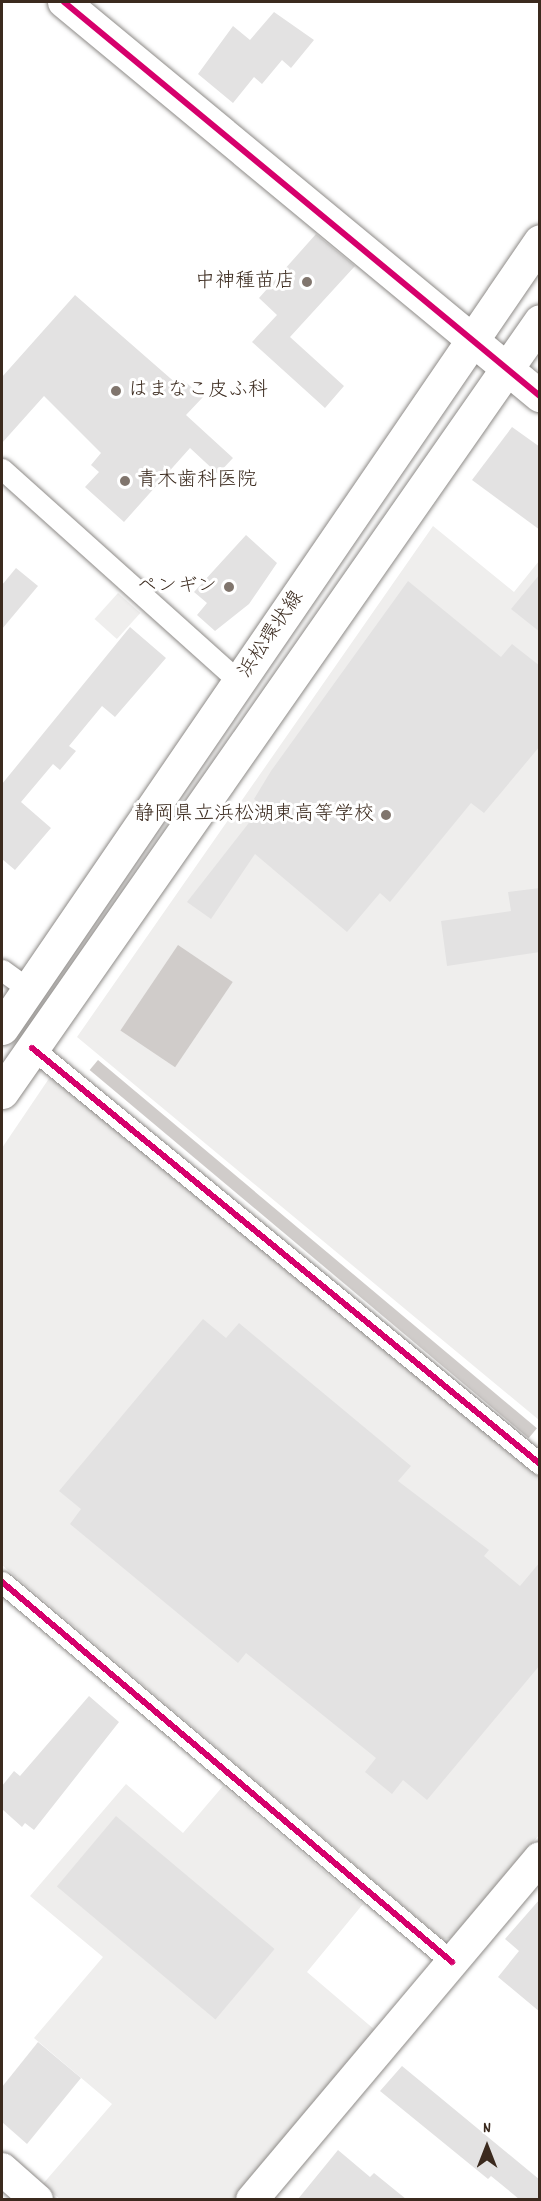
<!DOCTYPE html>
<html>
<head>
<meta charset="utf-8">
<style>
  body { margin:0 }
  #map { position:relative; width:541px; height:2201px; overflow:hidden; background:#fff; font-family:Dekko,"Klee One",sans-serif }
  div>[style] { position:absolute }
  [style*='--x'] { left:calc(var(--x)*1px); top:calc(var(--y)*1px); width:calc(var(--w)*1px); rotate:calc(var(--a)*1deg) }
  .built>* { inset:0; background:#efeeed; transform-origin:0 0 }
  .water>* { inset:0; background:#d0ccca; transform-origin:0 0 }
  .building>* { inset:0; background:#e3e2e2; transform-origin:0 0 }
  .roads { filter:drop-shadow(0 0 2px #8e8b88) drop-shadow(0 0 2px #8e8b88) }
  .street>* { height:21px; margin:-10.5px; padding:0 10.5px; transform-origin:10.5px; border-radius:10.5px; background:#fff }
  .secondary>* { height:32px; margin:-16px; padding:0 16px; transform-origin:16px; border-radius:16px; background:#fff }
  .primary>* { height:33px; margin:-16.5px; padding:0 16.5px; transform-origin:16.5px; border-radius:16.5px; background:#fff }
  .cycleway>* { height:6px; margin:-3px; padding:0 3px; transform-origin:3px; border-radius:3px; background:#d6006c }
  .dots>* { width:16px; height:16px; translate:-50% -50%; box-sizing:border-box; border:3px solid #fff; border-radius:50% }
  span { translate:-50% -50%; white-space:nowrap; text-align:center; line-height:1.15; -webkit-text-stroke:6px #fff; paint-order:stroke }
  .poi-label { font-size:20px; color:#3b2a1e }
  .right { translate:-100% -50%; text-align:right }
  .left { translate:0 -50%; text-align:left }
  .street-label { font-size:20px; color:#3b2a1e }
  .frame { position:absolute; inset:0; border:3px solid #3b2a1e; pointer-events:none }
  .north { position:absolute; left:457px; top:2117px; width:60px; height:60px; -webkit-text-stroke:4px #fff; paint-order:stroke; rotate:0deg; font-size:16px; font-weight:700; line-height:24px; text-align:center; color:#3b2a1e }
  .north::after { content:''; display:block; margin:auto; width:21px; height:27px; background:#3b2a1e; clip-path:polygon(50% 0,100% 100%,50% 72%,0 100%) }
</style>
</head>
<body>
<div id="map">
  <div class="built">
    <div style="clip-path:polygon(433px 526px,514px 592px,539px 561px,539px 1420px,77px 1037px)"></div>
    <div style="left:118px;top:593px;width:30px;height:35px;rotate:42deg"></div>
    <div style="clip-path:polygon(52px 1074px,539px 1477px,539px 1835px,453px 1938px,443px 1939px,2px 1565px,2px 1148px)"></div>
    <div style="clip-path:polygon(126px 1784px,183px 1833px,223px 1786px,363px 1904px,307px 1972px,375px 2030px,233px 2199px,60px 2199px,42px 2185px,112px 2104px,34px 2038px,103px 1957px,30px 1896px)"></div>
  </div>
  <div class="water">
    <div style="left:178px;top:945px;width:66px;height:103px;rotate:34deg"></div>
    <div style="left:98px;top:1060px;width:573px;height:13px;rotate:40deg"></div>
  </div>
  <div class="building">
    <div style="clip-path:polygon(274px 12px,314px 40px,291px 68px,282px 60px,262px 84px,254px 77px,233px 103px,198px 74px,233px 26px,250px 40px)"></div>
    <div style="clip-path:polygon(316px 234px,355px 266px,290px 337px,344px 386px,325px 408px,252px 342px,277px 315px,259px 298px)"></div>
    <div style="clip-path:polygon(75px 295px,178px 385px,183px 380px,203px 397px,186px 415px,233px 458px,218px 474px,190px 448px,124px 522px,85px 487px,99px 472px,91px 465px,101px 453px,44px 396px,2px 443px,2px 377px)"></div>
    <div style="clip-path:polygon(512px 427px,540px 447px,540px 530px,472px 480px)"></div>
    <div style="clip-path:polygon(246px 535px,277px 563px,249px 604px,215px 631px,197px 615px,207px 603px,194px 592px)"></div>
    <div style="clip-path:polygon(16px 568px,38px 586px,2px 629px,2px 585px)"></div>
    <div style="clip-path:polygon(540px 574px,540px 632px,511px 609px)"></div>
    <div style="clip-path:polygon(408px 581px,501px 657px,512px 644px,540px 666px,540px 746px,484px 813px,471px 803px,390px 902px,380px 893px,347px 932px,255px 854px,211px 919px,187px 902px,262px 806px,254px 799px,271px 771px)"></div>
    <div style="clip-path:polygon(130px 627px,166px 658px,115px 717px,102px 706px,69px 746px,76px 751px,60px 770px,53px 764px,21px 802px,51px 828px,15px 870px,2px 859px,2px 784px)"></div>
    <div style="clip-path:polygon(540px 888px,540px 952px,447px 966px,441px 921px,511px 911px,508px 892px)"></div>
    <div style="clip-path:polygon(203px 1319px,226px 1338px,239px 1323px,411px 1466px,398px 1481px,489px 1550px,484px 1556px,520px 1586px,540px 1562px,540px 1665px,427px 1800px,403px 1780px,392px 1794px,365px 1772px,376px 1758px,246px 1653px,238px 1663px,70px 1524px,81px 1509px,59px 1491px)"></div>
    <div style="clip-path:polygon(89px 1696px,119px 1722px,34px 1830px,25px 1823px,22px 1827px,2px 1809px,2px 1786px,14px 1771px,20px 1776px)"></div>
    <div style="left:116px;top:1816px;width:207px;height:92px;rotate:40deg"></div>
    <div style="clip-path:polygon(540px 1899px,540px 2012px,498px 1977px,519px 1951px,505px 1939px)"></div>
    <div style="clip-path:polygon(38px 2042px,81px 2078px,27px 2144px,2px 2122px,2px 2087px)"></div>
    <div style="clip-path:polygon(402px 2066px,540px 2180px,540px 2199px,519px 2199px,491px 2176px,488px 2179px,380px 2091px)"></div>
    <div style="clip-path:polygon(338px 2150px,370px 2177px,374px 2173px,406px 2199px,298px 2199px)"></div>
  </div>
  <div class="roads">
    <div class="street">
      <div style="--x:2;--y:469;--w:319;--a:41.9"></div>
      <div style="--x:2;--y:970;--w:32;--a:36"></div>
      <div style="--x:32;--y:1048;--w:657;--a:39.31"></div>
      <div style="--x:2;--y:1582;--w:589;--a:40.18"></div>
    </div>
    <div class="secondary">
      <div style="--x:64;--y:2;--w:618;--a:39.62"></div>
      <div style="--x:2;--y:2169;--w:47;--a:41.5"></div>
      <div style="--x:252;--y:2200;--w:447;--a:-49.9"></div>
    </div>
    <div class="primary">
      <div style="--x:2;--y:1028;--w:953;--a:-55.64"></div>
      <div style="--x:2;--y:1092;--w:940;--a:-55.09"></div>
    </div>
  </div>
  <div class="cycleway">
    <div style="--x:64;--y:2;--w:618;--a:39.62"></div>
    <div style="--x:32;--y:1048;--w:657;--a:39.31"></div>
    <div style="--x:2;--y:1582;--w:589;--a:40.18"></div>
  </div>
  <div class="dots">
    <div style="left:307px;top:282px;background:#80756d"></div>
    <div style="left:116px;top:391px;background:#80756d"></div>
    <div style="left:125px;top:481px;background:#80756d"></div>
    <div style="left:229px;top:587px;background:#80756d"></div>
    <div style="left:386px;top:815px;background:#80756d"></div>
  </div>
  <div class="poi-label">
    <span class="right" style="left:295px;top:282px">中神種苗店</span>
    <span class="left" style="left:128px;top:391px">はまなこ皮ふ科</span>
    <span class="left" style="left:137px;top:481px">青木歯科医院</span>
    <span class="right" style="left:217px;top:587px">ペンギン</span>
    <span class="right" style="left:374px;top:815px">静岡県立浜松湖東高等学校</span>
  </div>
  <div class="street-label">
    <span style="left:272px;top:635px;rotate:-56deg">浜松環状線</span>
  </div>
  <div class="frame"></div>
  <div class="north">N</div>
</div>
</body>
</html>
